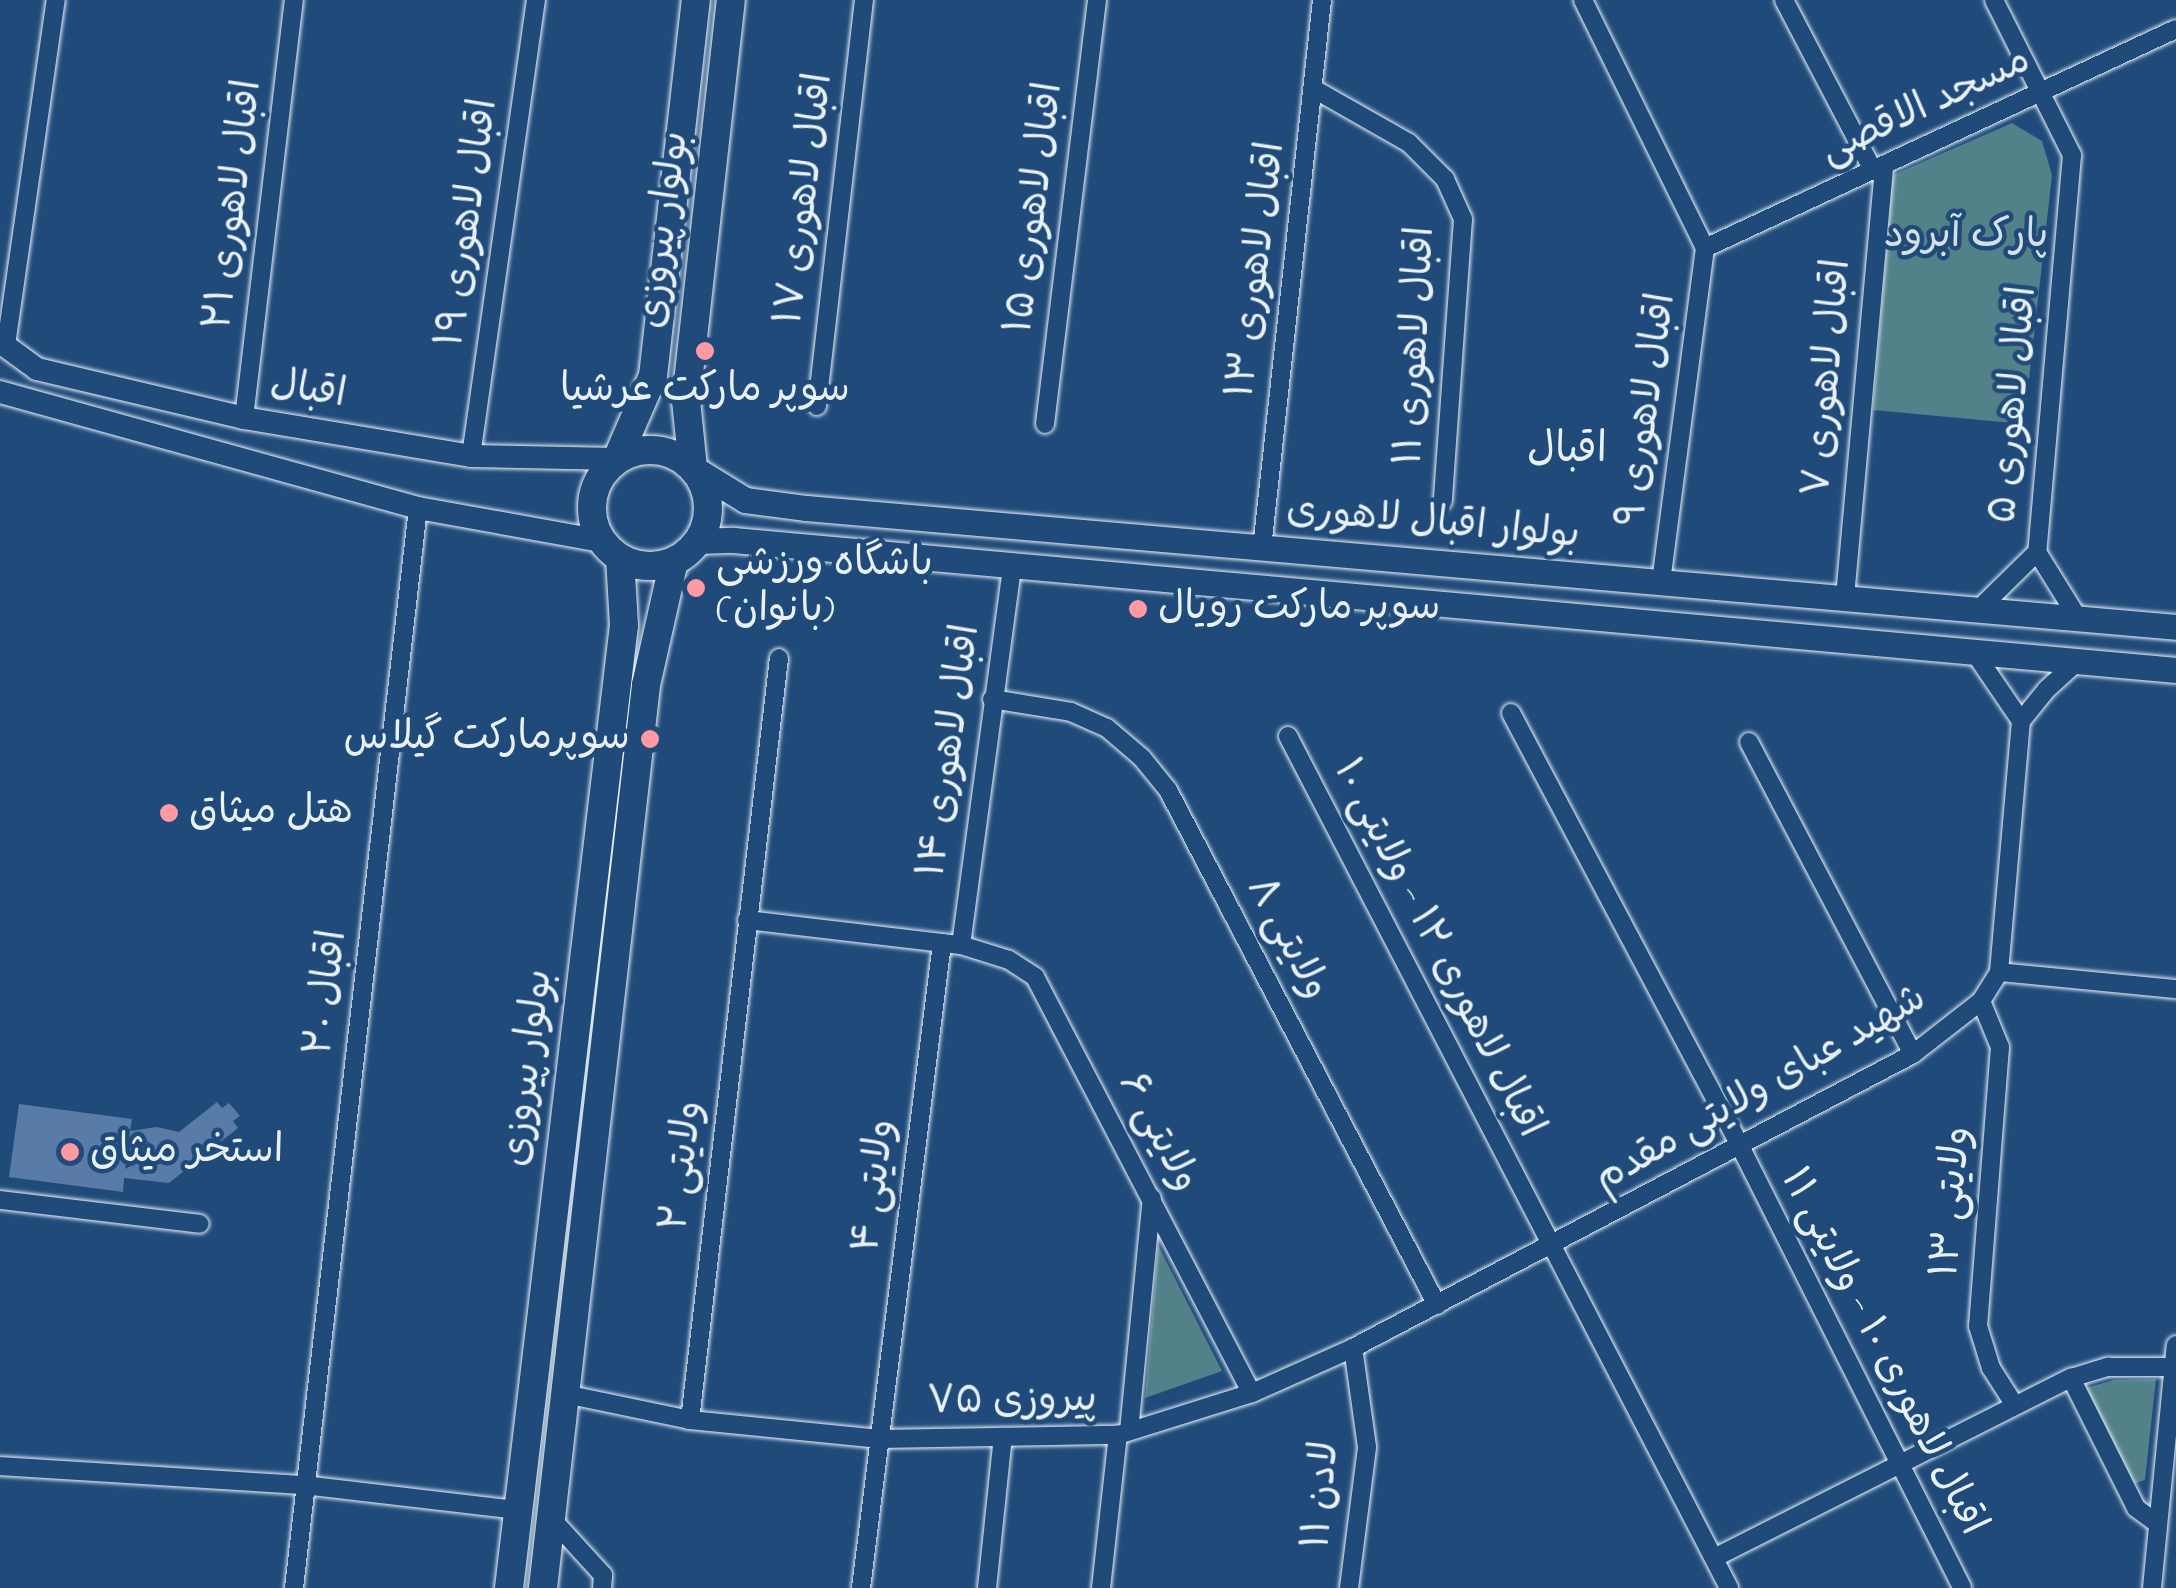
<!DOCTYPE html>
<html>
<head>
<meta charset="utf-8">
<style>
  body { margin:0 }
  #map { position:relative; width:2176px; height:1588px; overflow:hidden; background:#1f4a7a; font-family:"Indie Flower","Playpen Sans Arabic",sans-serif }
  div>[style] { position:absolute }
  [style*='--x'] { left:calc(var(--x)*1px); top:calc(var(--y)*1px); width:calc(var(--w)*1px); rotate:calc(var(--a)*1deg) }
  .green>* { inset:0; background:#538189 }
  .building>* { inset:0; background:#597ba8 }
  .roads { filter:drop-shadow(0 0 2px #e8f1f8) drop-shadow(0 0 2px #e8f1f8) }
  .minor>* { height:18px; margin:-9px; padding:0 9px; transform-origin:9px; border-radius:9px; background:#1f4a7a }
  .tertiary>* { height:22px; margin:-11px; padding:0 11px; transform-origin:11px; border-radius:11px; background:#1f4a7a }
  .secondary>* { height:25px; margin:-12.5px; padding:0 12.5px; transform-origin:12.5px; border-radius:12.5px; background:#1f4a7a }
  .primary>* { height:28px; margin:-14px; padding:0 14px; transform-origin:14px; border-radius:14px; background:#1f4a7a }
  .primary>.ring { margin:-14px; padding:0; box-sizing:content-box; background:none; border:28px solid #1f4a7a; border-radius:50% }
  .dots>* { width:28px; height:28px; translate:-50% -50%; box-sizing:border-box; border:5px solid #1f4a7a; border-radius:50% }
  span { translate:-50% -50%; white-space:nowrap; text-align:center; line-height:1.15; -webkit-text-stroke:9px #1f4a7a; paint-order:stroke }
  .street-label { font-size:40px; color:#e8f1f8 }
  .park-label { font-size:40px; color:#d2e0e7 }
  .poi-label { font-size:40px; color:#e8f1f8 }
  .left { translate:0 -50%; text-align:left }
  .right { translate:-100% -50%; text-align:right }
  .neighbourhood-label { font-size:42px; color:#e8f1f8 }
</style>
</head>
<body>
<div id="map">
  <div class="green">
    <div style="clip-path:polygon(2012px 123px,2042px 141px,2052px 175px,2024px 424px,1873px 410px,1893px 175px)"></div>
    <div style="clip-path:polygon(1158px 1245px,1222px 1371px,1145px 1398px)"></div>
    <div style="clip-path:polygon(2156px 1379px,2145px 1480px,2131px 1485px,2086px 1388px,2114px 1380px)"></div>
  </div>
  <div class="building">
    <div style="clip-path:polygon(217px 1102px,222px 1108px,229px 1103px,240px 1116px,233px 1121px,238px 1128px,169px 1183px,124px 1178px,123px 1192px,9px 1177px,19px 1104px,132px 1119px,130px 1131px,157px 1127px,179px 1132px)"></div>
  </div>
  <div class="roads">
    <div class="minor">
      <div style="--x:1583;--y:0;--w:276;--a:63.8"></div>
      <div style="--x:1784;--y:0;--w:192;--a:62.4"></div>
      <div style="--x:1994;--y:0;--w:174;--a:63.3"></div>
      <div style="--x:2072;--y:155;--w:399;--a:95"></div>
      <div style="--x:2037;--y:552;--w:78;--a:58.2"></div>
      <div style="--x:1314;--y:89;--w:109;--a:29.6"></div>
      <div style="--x:1409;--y:143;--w:51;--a:45"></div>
      <div style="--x:1445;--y:179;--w:44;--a:65.8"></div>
      <div style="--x:1463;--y:219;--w:283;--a:94.1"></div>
      <div style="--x:1705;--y:248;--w:519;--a:-24.94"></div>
      <div style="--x:6;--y:345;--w:349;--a:-81.8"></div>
      <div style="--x:817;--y:406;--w:409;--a:-83.4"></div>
      <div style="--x:244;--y:418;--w:421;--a:-83.2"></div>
      <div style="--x:1045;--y:424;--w:427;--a:-83"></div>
      <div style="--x:471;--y:456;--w:461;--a:-81.9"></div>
      <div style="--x:1262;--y:548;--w:551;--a:-83.75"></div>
      <div style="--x:1661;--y:582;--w:337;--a:-82.5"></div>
      <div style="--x:1845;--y:597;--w:434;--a:-84.8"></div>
      <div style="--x:1979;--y:609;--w:81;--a:-44.5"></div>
      <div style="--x:1974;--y:652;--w:83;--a:55.7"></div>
      <div style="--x:992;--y:699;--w:80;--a:9.3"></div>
      <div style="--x:1071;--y:712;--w:39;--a:24"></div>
      <div style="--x:1107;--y:728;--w:46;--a:40.6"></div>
      <div style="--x:1142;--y:758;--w:41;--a:50.9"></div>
      <div style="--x:1168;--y:790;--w:581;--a:62.42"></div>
      <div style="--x:1511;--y:713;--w:492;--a:62.1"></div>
      <div style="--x:1741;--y:1148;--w:492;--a:63.3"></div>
      <div style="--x:2021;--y:721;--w:41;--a:-50.9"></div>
      <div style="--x:2047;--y:689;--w:42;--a:-42.1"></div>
      <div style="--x:1288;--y:736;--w:959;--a:62.63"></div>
      <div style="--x:1749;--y:742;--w:352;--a:62.3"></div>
      <div style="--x:747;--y:920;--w:215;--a:6.7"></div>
      <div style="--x:961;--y:945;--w:50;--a:17.4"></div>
      <div style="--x:1009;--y:960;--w:31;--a:33"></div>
      <div style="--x:1035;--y:977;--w:469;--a:62.5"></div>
      <div style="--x:961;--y:945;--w:382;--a:-82.3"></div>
      <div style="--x:1999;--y:972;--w:178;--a:5.5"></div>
      <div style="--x:1981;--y:1001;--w:50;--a:67.6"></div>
      <div style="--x:2000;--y:1047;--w:280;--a:94.5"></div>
      <div style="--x:1978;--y:1326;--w:44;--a:72.8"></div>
      <div style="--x:1991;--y:1368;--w:43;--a:57.4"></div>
      <div style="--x:0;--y:1200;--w:201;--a:6.8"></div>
      <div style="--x:2071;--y:1378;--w:145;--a:63.4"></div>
      <div style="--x:2136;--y:1508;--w:27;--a:36"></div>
      <div style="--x:565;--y:1394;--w:128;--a:11.7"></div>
      <div style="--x:690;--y:1420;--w:191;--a:5.7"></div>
      <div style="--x:880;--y:1439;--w:238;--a:-1"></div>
      <div style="--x:1118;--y:1435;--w:140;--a:-17.4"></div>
      <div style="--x:1252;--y:1393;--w:111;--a:-24"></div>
      <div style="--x:1353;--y:1348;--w:632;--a:-27.7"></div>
      <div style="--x:1913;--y:1054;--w:86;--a:-37.9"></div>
      <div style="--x:1981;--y:1001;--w:34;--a:-58"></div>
      <div style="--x:1999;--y:972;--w:252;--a:-85"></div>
      <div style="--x:690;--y:1420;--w:767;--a:-83.34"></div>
      <div style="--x:1129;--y:1431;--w:234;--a:-84.4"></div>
      <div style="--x:0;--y:1466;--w:305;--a:3.6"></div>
      <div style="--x:304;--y:1485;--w:215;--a:6.7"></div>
      <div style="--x:550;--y:1517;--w:79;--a:47.6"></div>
      <div style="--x:603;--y:1575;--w:13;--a:94"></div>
      <div style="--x:1714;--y:1558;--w:400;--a:-26.8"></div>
      <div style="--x:2071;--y:1378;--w:39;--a:-17"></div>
      <div style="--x:2108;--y:1367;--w:68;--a:0"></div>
      <div style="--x:294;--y:1588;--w:1087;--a:-83.45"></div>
      <div style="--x:861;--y:1588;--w:650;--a:-82.84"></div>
      <div style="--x:987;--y:1588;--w:152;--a:-84"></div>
      <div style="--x:1101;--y:1588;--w:154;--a:-83.7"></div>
      <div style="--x:1349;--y:1588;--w:142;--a:-82.7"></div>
      <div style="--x:1367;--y:1447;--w:100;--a:-98"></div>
      <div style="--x:2152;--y:1588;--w:244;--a:-84.4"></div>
    </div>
    <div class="tertiary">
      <div style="--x:0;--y:342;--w:46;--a:36.1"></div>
      <div style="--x:37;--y:369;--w:213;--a:13.3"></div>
      <div style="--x:244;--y:418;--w:230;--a:9.5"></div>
      <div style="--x:471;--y:456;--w:146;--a:1.2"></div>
      <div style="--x:0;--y:392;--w:434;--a:15.5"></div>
      <div style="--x:418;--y:508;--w:187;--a:10.2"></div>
    </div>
    <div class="secondary">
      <div style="--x:693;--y:468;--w:61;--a:31.6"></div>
      <div style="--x:745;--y:500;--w:62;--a:7.5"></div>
      <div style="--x:806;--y:508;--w:1375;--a:4.96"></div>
      <div style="--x:697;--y:541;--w:36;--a:-2"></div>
      <div style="--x:733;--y:540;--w:1449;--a:5.15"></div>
    </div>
    <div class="primary">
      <div class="ring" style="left:592px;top:450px;width:88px;height:88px"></div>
      <div style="--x:617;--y:459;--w:90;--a:-66.6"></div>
      <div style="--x:653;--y:376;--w:378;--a:-83.5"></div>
      <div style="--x:693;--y:468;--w:68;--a:-95.9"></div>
      <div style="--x:686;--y:400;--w:403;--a:-83.6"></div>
      <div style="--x:509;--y:1588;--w:970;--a:-83.19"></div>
      <div style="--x:624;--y:625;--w:67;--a:-93.4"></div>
      <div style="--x:543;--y:1588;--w:909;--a:-83.49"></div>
      <div style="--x:646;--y:685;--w:127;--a:-77.3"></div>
    </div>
  </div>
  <div class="dots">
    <div style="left:705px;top:351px;background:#ff9aa2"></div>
    <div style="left:696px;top:588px;background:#ff9aa2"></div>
    <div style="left:1138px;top:609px;background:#ff9aa2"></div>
    <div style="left:650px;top:739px;background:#ff9aa2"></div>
    <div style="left:169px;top:813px;background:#ff9aa2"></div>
    <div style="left:70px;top:1152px;background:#ff9aa2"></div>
  </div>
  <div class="street-label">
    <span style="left:1926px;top:107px;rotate:-25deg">مسجد الاقصی</span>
    <span style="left:806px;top:199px;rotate:-83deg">اقبال لاهوری ۱۷</span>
    <span style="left:235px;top:205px;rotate:-83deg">اقبال لاهوری ۲۱</span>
    <span style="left:1036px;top:208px;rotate:-83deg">اقبال لاهوری ۱۵</span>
    <span style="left:469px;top:223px;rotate:-82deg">اقبال لاهوری ۱۹</span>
    <span style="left:665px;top:230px;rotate:-83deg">بولوار پیروزی</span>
    <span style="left:1258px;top:270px;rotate:-83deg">اقبال لاهوری ۱۳</span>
    <span style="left:1417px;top:346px;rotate:-87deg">اقبال لاهوری ۱۱</span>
    <span style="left:1829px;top:378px;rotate:-85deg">اقبال لاهوری ۷</span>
    <span style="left:308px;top:391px;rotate:9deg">اقبال</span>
    <span style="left:2015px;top:405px;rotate:-85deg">اقبال لاهوری ۵</span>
    <span style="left:1648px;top:410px;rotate:-82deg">اقبال لاهوری ۹</span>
    <span style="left:1433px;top:524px;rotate:5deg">بولوار اقبال لاهوری</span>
    <span style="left:951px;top:751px;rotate:-82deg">اقبال لاهوری ۱۴</span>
    <span style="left:1286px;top:939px;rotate:62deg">ولایتی ۸</span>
    <span style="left:1437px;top:949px;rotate:63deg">اقبال لاهوری ۱۲ - ولایتی ۱۰</span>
    <span style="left:328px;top:993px;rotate:-83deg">اقبال ۲۰</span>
    <span style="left:529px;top:1068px;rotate:-83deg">بولوار پیروزی</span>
    <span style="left:1761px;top:1090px;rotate:-30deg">شهید عبای ولایتی مقدم</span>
    <span style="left:1157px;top:1133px;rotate:62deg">ولایتی ۶</span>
    <span style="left:684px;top:1166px;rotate:-83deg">ولایتی ۲</span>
    <span style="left:876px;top:1186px;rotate:-83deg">ولایتی ۴</span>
    <span style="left:1953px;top:1202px;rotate:-85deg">ولایتی ۱۳</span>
    <span style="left:1882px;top:1352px;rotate:63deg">اقبال لاهوری ۱۰ - ولایتی ۱۱</span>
    <span style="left:1012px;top:1402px;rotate:-1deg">پیروزی ۷۵</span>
    <span style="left:1323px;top:1495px;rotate:-85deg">لادن ۱۱</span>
  </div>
  <div class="park-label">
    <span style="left:1966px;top:237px">پارک آبرود</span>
  </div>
  <div class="poi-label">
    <span style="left:705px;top:391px">سوپر مارکت عرشیا</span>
    <span class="left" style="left:716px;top:588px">باشگاه ورزشی<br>(بانوان)</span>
    <span class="left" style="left:1158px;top:609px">سوپر مارکت رویال</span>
    <span class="right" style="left:630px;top:739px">سوپرمارکت گیلاس</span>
    <span class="left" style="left:189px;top:813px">هتل میثاق</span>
    <span class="left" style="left:90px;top:1152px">استخر میثاق</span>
  </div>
  <div class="neighbourhood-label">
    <span style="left:1567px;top:451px">اقبال</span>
  </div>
</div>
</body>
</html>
